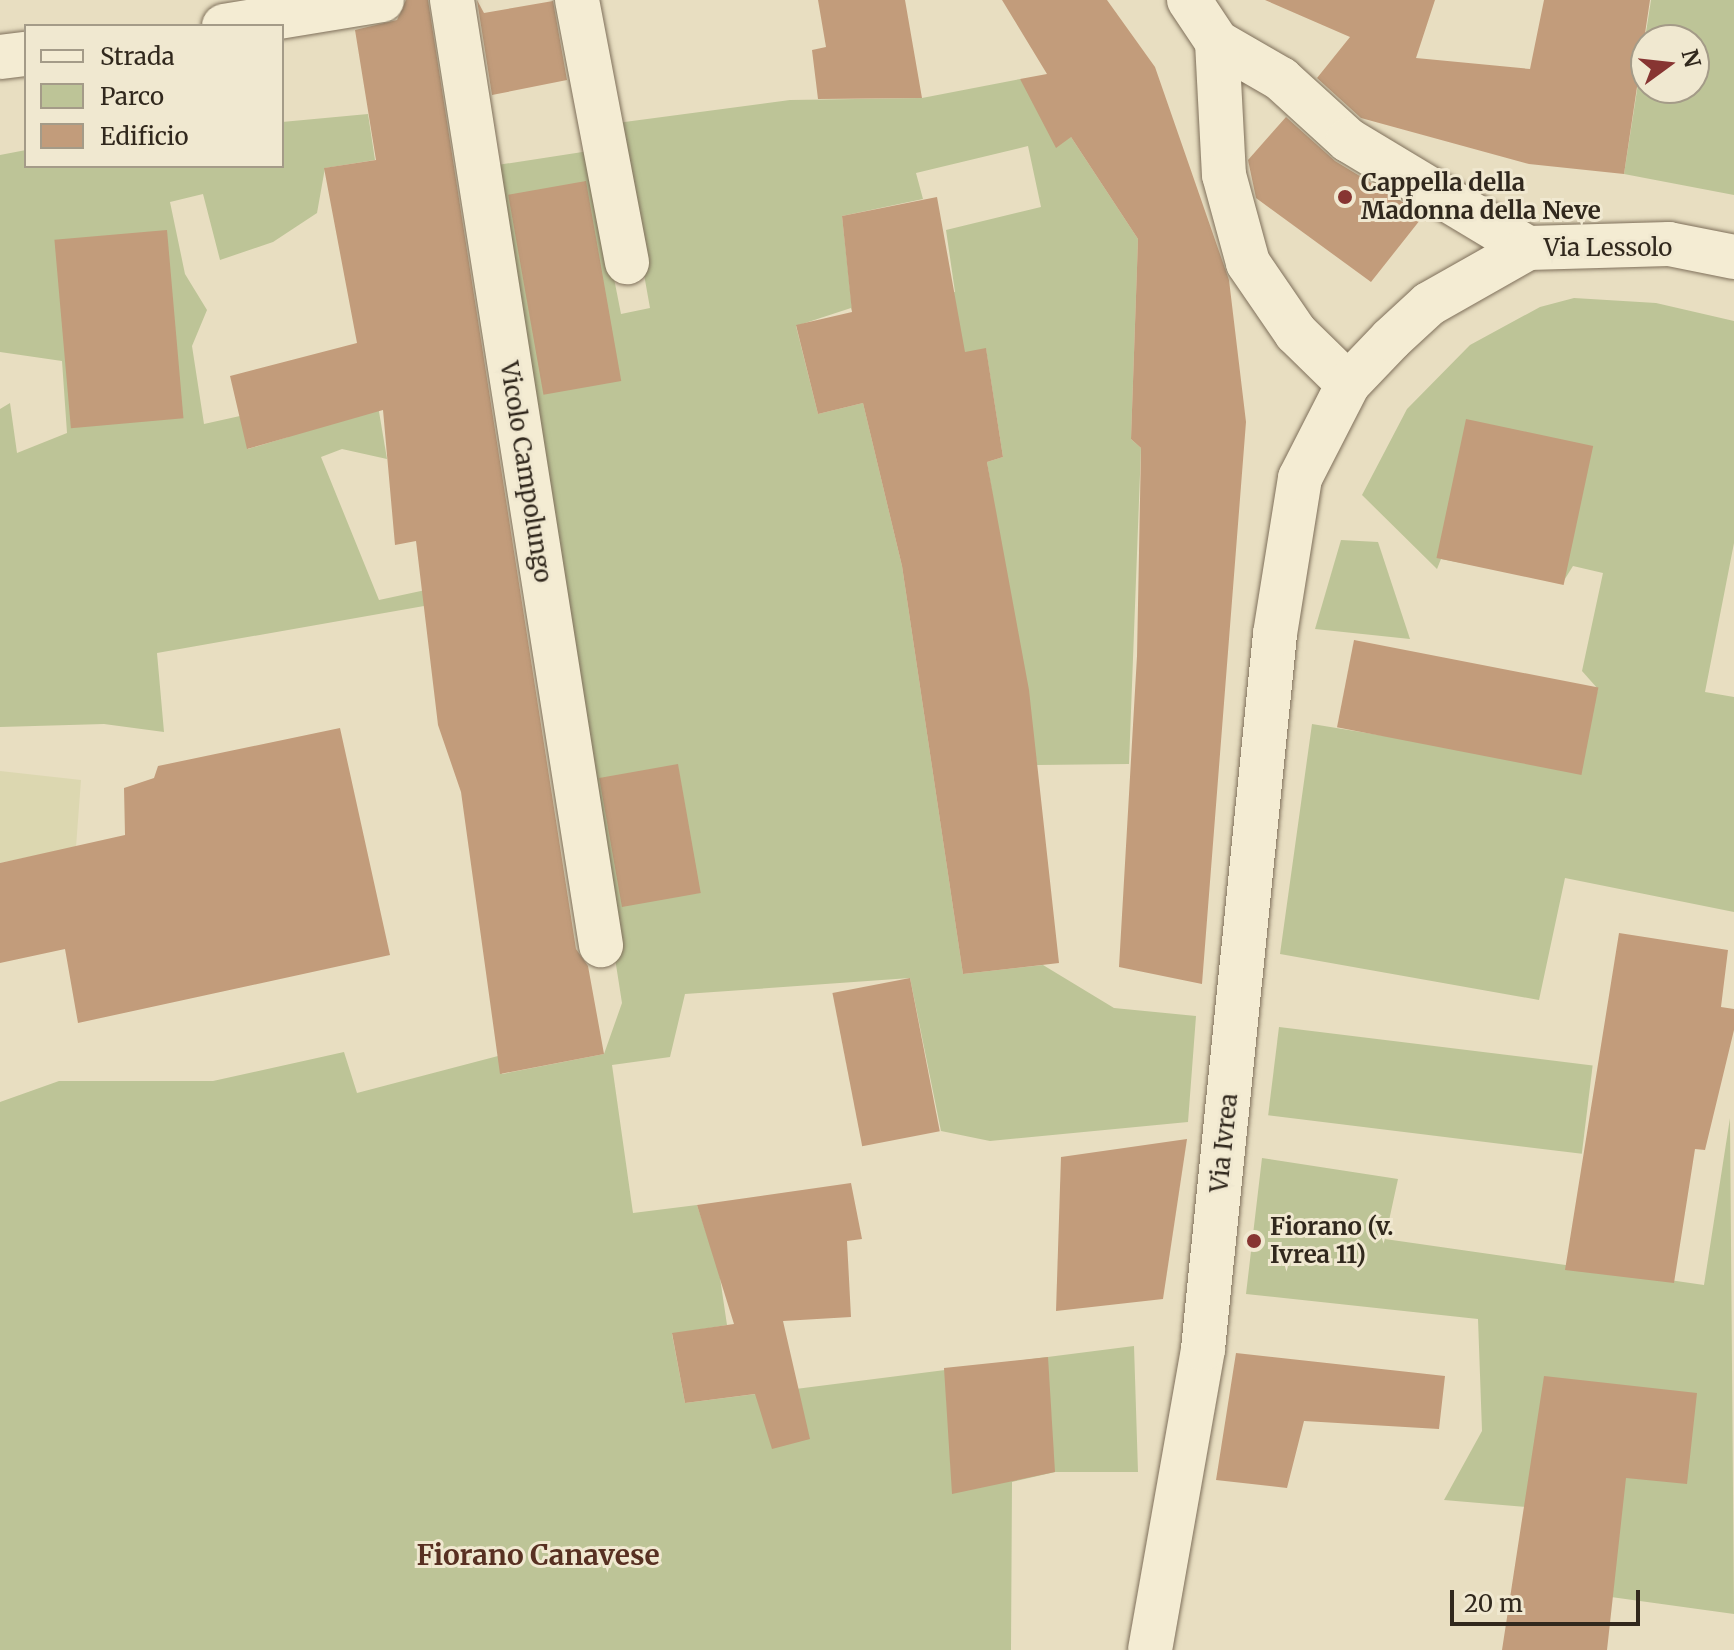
<!DOCTYPE html>
<html>
<head>
<meta charset="utf-8">
<style>
  body { margin:0 }
  #map { position:relative; width:1734px; height:1650px; overflow:hidden; background:#e8dec1; font-family:Merriweather,serif }
  div>[style] { position:absolute }
  [style*='--x'] { left:calc(var(--x)*1px); top:calc(var(--y)*1px); width:calc(var(--w)*1px); rotate:calc(var(--a)*1deg) }
  .farmland>* { inset:0; background:#dcd7b0 }
  .green>* { inset:0; background:#bdc497; transform-origin:0 0 }
  .building>* { inset:0; background:#c29c7b; transform-origin:0 0 }
  .roads { filter:drop-shadow(0 0 2px #7f705b) drop-shadow(0 0 2px #7f705b) }
  .minor>* { height:44px; margin:-22px; padding:0 22px; transform-origin:22px; border-radius:22px; background:#f4ecd3 }
  .dots>* { width:22px; height:22px; translate:-50% -50%; box-sizing:border-box; border:4px solid #f0e8d0; border-radius:50% }
  span { translate:-50% -50%; white-space:nowrap; text-align:center; line-height:1.15; -webkit-text-stroke:6px #f0e8d0; paint-order:stroke }
  .poi-label { font-size:24px; color:#31281d; font-weight:700 }
  .left { translate:0 -50%; text-align:left }
  .street-label { font-size:24px; color:#31281d }
  .quarter-label { font-size:28px; color:#583022; font-weight:700 }
  .legend { position:absolute; left:24px; top:24px; width:260px; height:144px; box-sizing:border-box; background:#f0e8d0; border:2px solid #a49b88; margin:0; padding:10px 14px; list-style:none; font-size:24px; color:#31281d }
  .legend li { display:flex; align-items:center; gap:16px; height:40px }
  .legend b { width:40px; border:2px solid #a49b88 }
  .north { position:absolute; left:1630px; top:24px; width:80px; height:80px; box-sizing:border-box; background:#f0e8d0; border:2px solid #a49b88; border-radius:50%; rotate:75deg; font-size:22px; font-weight:700; line-height:32px; text-align:center; color:#31281d }
  .north::after { content:''; display:block; margin:auto; width:28px; height:36px; background:#873532; clip-path:polygon(50% 0,100% 100%,50% 72%,0 100%) }
  .scale { position:absolute; left:1450px; top:1590px; width:190px; height:36px; box-sizing:border-box; border:4px solid #31281d; border-top:0; padding-left:10px; font-size:24px; line-height:28px; white-space:nowrap; color:#31281d; -webkit-text-stroke:6px #f0e8d0; paint-order:stroke }
</style>
</head>
<body>
<div id="map">
  <div class="farmland">
    <div style="clip-path:polygon(0 771px,81px 780px,76px 847px,0 863px)"></div>
  </div>
  <div class="green">
    <div style="clip-path:polygon(evenodd,1651px 0,1734px 0,1734px 195px,1624px 174px,1651px 0,1646px 40px,1694px 40px,1694px 88px,1646px 88px,1646px 40px)"></div>
    <div style="clip-path:polygon(evenodd,1020px 79px,1071px 137px,1138px 239px,1131px 439px,1141px 448px,1129px 764px,1037px 765px,987px 462px,1003px 457px,986px 349px,872px 370px,851px 308px,796px 326px,818px 414px,863px 403px,902px 566px,963px 974px,1043px 965px,1114px 1008px,1196px 1016px,1188px 1122px,990px 1141px,941px 1131px,910px 978px,685px 994px,670px 1057px,612px 1065px,633px 1213px,697px 1205px,719px 1271px,727px 1325px,672px 1334px,685px 1403px,1134px 1346px,1138px 1472px,1055px 1472px,1012px 1482px,1011px 1650px,0 1650px,0 1102px,59px 1081px,213px 1081px,344px 1052px,357px 1093px,498px 1056px,502px 1074px,604px 1054px,622px 1003px,491px 166px,589px 151px,621px 314px,650px 308px,617px 123px,790px 100px,922px 98px,1020px 79px,1028px 146px,1041px 207px,946px 230px,955px 292px,852px 308px,842px 216px,923px 199px,916px 173px,1028px 146px)"></div>
    <div style="clip-path:polygon(368px 114px,375px 160px,325px 168px,317px 213px,273px 242px,220px 260px,203px 194px,170px 202px,185px 274px,207px 310px,192px 346px,204px 424px,240px 416px,248px 449px,288px 437px,282px 411px,375px 388px,387px 459px,342px 449px,321px 457px,379px 600px,472px 580px,475px 597px,157px 653px,164px 732px,104px 724px,0 727px,0 409px,10px 403px,17px 453px,67px 433px,62px 361px,0 352px,0 155px,26px 150px,26px 166px,282px 166px,282px 122px)"></div>
    <div style="clip-path:polygon(1574px 298px,1656px 303px,1734px 321px,1734px 543px,1705px 692px,1734px 697px,1734px 912px,1565px 878px,1539px 1000px,1280px 954px,1312px 724px,1575px 767px,1598px 689px,1582px 671px,1603px 573px,1573px 566px,1563px 582px,1441px 559px,1437px 569px,1362px 495px,1407px 409px,1470px 345px,1540px 307px)"></div>
    <div style="clip-path:polygon(1341px 540px,1378px 542px,1410px 639px,1315px 629px)"></div>
    <div style="left:1279px;top:1027px;width:316px;height:89px;rotate:7deg"></div>
    <div style="clip-path:polygon(1730px 1118px,1734px 1614px,1611px 1597px,1621px 1515px,1444px 1500px,1482px 1431px,1478px 1319px,1246px 1294px,1262px 1158px,1398px 1179px,1385px 1239px,1704px 1285px)"></div>
  </div>
  <div class="building">
    <div style="clip-path:polygon(406px 0,428px 0,576px 949px,588px 966px,604px 1054px,500px 1074px,461px 792px,438px 725px,416px 541px,395px 545px,383px 410px,247px 449px,230px 376px,357px 343px,324px 168px,376px 160px,355px 30px,397px 20px)"></div>
    <div style="clip-path:polygon(477px 0,484px 13px,553px 1px,567px 80px,492px 95px)"></div>
    <div style="clip-path:polygon(818px 0,905px 0,922px 98px,818px 99px,812px 50px,826px 47px)"></div>
    <div style="clip-path:polygon(1002px 0,1107px 0,1155px 67px,1229px 280px,1246px 422px,1202px 984px,1119px 967px,1137px 656px,1141px 448px,1131px 439px,1138px 239px,1071px 137px,1056px 148px,1020px 79px,1047px 74px)"></div>
    <div style="clip-path:polygon(1265px 0,1435px 0,1416px 58px,1530px 69px,1544px 0,1650px 0,1624px 174px,1529px 164px,1361px 118px,1317px 78px,1350px 37px)"></div>
    <div style="clip-path:polygon(1286px 117px,1335px 161px,1424px 215px,1371px 282px,1256px 198px,1248px 160px)"></div>
    <div style="left:586px;top:181px;width:203px;height:79px;rotate:80deg"></div>
    <div style="clip-path:polygon(937px 197px,965px 352px,986px 348px,1003px 457px,987px 462px,1029px 690px,1059px 963px,963px 974px,902px 566px,863px 403px,818px 414px,796px 325px,852px 312px,842px 216px)"></div>
    <div style="left:167px;top:230px;width:189px;height:113px;rotate:85deg"></div>
    <div style="left:1466px;top:419px;width:130px;height:142px;rotate:12deg"></div>
    <div style="left:1354px;top:640px;width:249px;height:89px;rotate:11deg"></div>
    <div style="clip-path:polygon(340px 728px,390px 955px,78px 1023px,65px 949px,0 963px,0 863px,125px 835px,124px 788px,154px 778px,158px 766px)"></div>
    <div style="left:678px;top:764px;width:131px;height:80px;rotate:80deg"></div>
    <div style="clip-path:polygon(1619px 933px,1728px 950px,1721px 1007px,1734px 1009px,1734px 1030px,1705px 1150px,1695px 1149px,1674px 1283px,1565px 1270px)"></div>
    <div style="left:910px;top:978px;width:156px;height:79px;rotate:79deg"></div>
    <div style="clip-path:polygon(1187px 1139px,1163px 1299px,1056px 1311px,1061px 1157px)"></div>
    <div style="clip-path:polygon(851px 1183px,862px 1239px,847px 1241px,851px 1317px,783px 1321px,810px 1439px,772px 1449px,755px 1394px,685px 1403px,672px 1333px,734px 1324px,697px 1205px)"></div>
    <div style="clip-path:polygon(1236px 1353px,1445px 1376px,1439px 1429px,1304px 1421px,1287px 1488px,1216px 1480px)"></div>
    <div style="clip-path:polygon(1048px 1357px,1055px 1472px,952px 1494px,944px 1368px)"></div>
    <div style="clip-path:polygon(1544px 1376px,1697px 1393px,1687px 1484px,1626px 1478px,1607px 1650px,1502px 1650px)"></div>
  </div>
  <div class="roads">
    <div class="minor">
      <div style="--x:452;--y:0;--w:957;--a:81.04"></div>
      <div style="--x:577;--y:0;--w:267;--a:79.2"></div>
      <div style="--x:1189;--y:0;--w:50;--a:56.3"></div>
      <div style="--x:1217;--y:42;--w:74;--a:30"></div>
      <div style="--x:1281;--y:79;--w:91;--a:42.3"></div>
      <div style="--x:1348;--y:140;--w:210;--a:31"></div>
      <div style="--x:224;--y:26;--w:160;--a:-9.3"></div>
      <div style="--x:1217;--y:42;--w:133;--a:87"></div>
      <div style="--x:1224;--y:175;--w:91;--a:74.7"></div>
      <div style="--x:1248;--y:263;--w:85;--a:55.6"></div>
      <div style="--x:1296;--y:333;--w:73;--a:44.4"></div>
      <div style="--x:0;--y:57;--w:26;--a:-7"></div>
      <div style="--x:1150;--y:1650;--w:306;--a:-80"></div>
      <div style="--x:1203;--y:1349;--w:719;--a:-84.25"></div>
      <div style="--x:1275;--y:634;--w:158;--a:-80.9"></div>
      <div style="--x:1300;--y:478;--w:106;--a:-62.9"></div>
      <div style="--x:1348;--y:384;--w:62;--a:-46.3"></div>
      <div style="--x:1391;--y:339;--w:52;--a:-42.6"></div>
      <div style="--x:1429;--y:304;--w:114;--a:-29.5"></div>
      <div style="--x:1528;--y:248;--w:141;--a:-1.6"></div>
      <div style="--x:1669;--y:244;--w:66;--a:11.3"></div>
    </div>
  </div>
  <div class="dots">
    <div style="left:1345px;top:197px;background:#873532"></div>
    <div style="left:1254px;top:1241px;background:#873532"></div>
  </div>
  <div class="poi-label">
    <span class="left" style="left:1361px;top:197px">Cappella della<br>Madonna della Neve</span>
    <span class="left" style="left:1270px;top:1241px">Fiorano (v.<br>Ivrea 11)</span>
  </div>
  <div class="street-label">
    <span style="left:1608px;top:248px">Via Lessolo</span>
    <span style="left:526px;top:472px;rotate:81deg">Vicolo Campolungo</span>
    <span style="left:1224px;top:1143px;rotate:-84deg">Via Ivrea</span>
  </div>
  <div class="quarter-label">
    <span style="left:538px;top:1555px">Fiorano Canavese</span>
  </div>
  <ul class="legend">
  <li><b style="height:10px;background:#f4ecd3"></b>Strada</li>
  <li><b style="height:22px;background:#bdc497"></b>Parco</li>
  <li><b style="height:22px;background:#c29c7b"></b>Edificio</li>
  </ul>
  <div class="north">N</div>
  <div class="scale">20 m</div>
</div>
</body>
</html>
